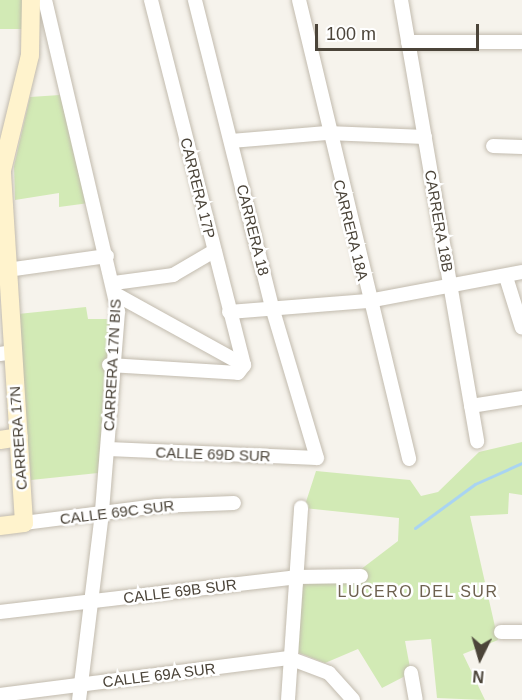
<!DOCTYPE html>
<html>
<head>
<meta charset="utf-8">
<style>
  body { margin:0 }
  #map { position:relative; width:522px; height:700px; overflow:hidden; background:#f6f3ec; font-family:Arial,sans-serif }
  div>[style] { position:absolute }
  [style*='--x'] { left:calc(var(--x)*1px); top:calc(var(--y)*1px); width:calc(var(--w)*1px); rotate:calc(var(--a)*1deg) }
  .green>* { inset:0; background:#d2eab5; transform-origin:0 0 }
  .stream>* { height:3px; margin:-1.5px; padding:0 1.5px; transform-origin:1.5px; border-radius:1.5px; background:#a9d4f2 }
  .roads { filter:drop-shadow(0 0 2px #c2bbae) drop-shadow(0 0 2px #c2bbae) }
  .street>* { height:14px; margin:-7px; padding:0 7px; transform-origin:7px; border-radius:7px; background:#fff }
  .secondary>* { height:18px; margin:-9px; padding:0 9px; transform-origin:9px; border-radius:9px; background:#fff3cd }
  span { translate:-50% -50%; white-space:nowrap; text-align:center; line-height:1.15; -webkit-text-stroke:5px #fff; paint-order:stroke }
  .street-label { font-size:15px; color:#4b4439 }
  .neighbourhood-label { font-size:16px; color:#6e6250; letter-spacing:1.5px }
  .north { position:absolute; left:450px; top:628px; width:60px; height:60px; -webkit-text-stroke:4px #fff; paint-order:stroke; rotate:185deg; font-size:16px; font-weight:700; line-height:24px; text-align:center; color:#4b4439 }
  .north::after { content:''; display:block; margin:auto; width:21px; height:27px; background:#4b4439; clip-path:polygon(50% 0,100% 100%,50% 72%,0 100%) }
  .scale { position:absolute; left:315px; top:24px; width:164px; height:27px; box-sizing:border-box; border:3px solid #4b4439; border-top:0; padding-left:8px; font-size:18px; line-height:21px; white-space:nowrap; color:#4b4439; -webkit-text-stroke:4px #fff; paint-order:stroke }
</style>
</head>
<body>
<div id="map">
  <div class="green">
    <div style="left:0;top:0;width:23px;height:29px"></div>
    <div style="clip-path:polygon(60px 95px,89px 203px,59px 207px,59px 193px,15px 200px,14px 166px,30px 97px)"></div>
    <div style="clip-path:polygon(86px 307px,88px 319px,110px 319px,98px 473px,31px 480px,18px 314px)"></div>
    <div style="clip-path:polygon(522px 442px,522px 495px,509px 493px,508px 514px,470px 516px,498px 640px,463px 654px,485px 700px,437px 698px,431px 639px,405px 641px,411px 673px,382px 688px,358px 649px,325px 663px,297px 652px,302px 577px,360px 570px,398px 541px,399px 518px,304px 508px,316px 471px,410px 480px,421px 496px,438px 492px,479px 452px)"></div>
  </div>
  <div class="stream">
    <div style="--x:415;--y:528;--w:74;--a:-36.3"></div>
    <div style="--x:475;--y:484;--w:51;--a:-24.1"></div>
  </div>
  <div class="roads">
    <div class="street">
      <div style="--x:45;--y:0;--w:320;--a:76.8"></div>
      <div style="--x:118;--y:312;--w:202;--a:94.6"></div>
      <div style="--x:102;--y:513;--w:188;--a:97"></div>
      <div style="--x:299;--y:0;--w:472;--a:76.5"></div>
      <div style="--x:401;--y:0;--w:448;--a:80.2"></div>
      <div style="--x:408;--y:42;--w:114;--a:0"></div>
      <div style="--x:231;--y:141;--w:96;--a:-4.8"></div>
      <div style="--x:327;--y:133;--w:98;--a:2.3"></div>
      <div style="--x:493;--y:146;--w:29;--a:2"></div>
      <div style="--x:0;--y:271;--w:108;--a:-8"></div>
      <div style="--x:506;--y:277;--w:53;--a:72.6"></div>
      <div style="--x:114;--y:283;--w:60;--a:-7.7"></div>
      <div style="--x:173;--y:275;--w:48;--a:-30.3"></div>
      <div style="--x:117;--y:295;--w:145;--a:28.9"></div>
      <div style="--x:229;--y:312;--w:139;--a:-4.5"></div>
      <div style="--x:368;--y:301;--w:157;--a:-10.7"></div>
      <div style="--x:0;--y:354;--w:13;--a:-9"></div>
      <div style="--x:109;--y:365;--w:129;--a:3.5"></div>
      <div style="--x:238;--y:373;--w:10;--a:-53"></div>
      <div style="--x:244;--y:365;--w:377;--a:-104.3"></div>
      <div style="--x:471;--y:406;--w:52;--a:-8.9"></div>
      <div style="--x:108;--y:449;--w:209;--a:2.5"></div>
      <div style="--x:317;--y:458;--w:158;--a:-106.6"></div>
      <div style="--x:272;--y:307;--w:317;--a:-104.1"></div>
      <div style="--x:24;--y:523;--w:134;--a:-7.3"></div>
      <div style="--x:157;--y:506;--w:77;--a:-2.2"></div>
      <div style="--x:0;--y:612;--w:298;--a:-6.7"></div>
      <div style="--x:296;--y:577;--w:65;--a:-0.9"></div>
      <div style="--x:501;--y:632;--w:21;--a:0"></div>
      <div style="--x:411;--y:673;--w:27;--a:80"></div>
      <div style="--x:0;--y:695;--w:291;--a:-7.3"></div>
      <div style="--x:289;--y:658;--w:43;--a:20.6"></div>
      <div style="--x:329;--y:673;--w:36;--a:48"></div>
      <div style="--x:288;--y:700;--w:193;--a:-86.1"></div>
    </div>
    <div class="secondary">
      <div style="--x:0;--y:440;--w:19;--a:-9"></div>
      <div style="--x:0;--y:526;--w:24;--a:-7"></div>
      <div style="--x:24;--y:523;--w:354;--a:-93.6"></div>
      <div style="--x:2;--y:170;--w:118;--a:-76.3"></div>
      <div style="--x:30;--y:55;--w:55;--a:-89"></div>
    </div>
  </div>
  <div class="street-label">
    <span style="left:198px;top:188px;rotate:76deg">CARRERA 17P</span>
    <span style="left:439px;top:221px;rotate:80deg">CARRERA 18B</span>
    <span style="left:253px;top:230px;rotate:76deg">CARRERA 18</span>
    <span style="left:351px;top:230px;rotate:76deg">CARRERA 18A</span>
    <span style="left:112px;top:365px;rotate:-87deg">CARRERA 17N BIS</span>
    <span style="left:18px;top:438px;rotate:-94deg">CARRERA 17N</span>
    <span style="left:213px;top:454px;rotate:2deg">CALLE 69D SUR</span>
    <span style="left:117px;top:512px;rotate:-7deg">CALLE 69C SUR</span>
    <span style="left:180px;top:591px;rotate:-7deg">CALLE 69B SUR</span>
    <span style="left:159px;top:675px;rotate:-7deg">CALLE 69A SUR</span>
  </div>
  <div class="neighbourhood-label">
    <span style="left:418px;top:592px">LUCERO DEL SUR</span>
  </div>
  <div class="north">N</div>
  <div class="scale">100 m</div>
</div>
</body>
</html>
